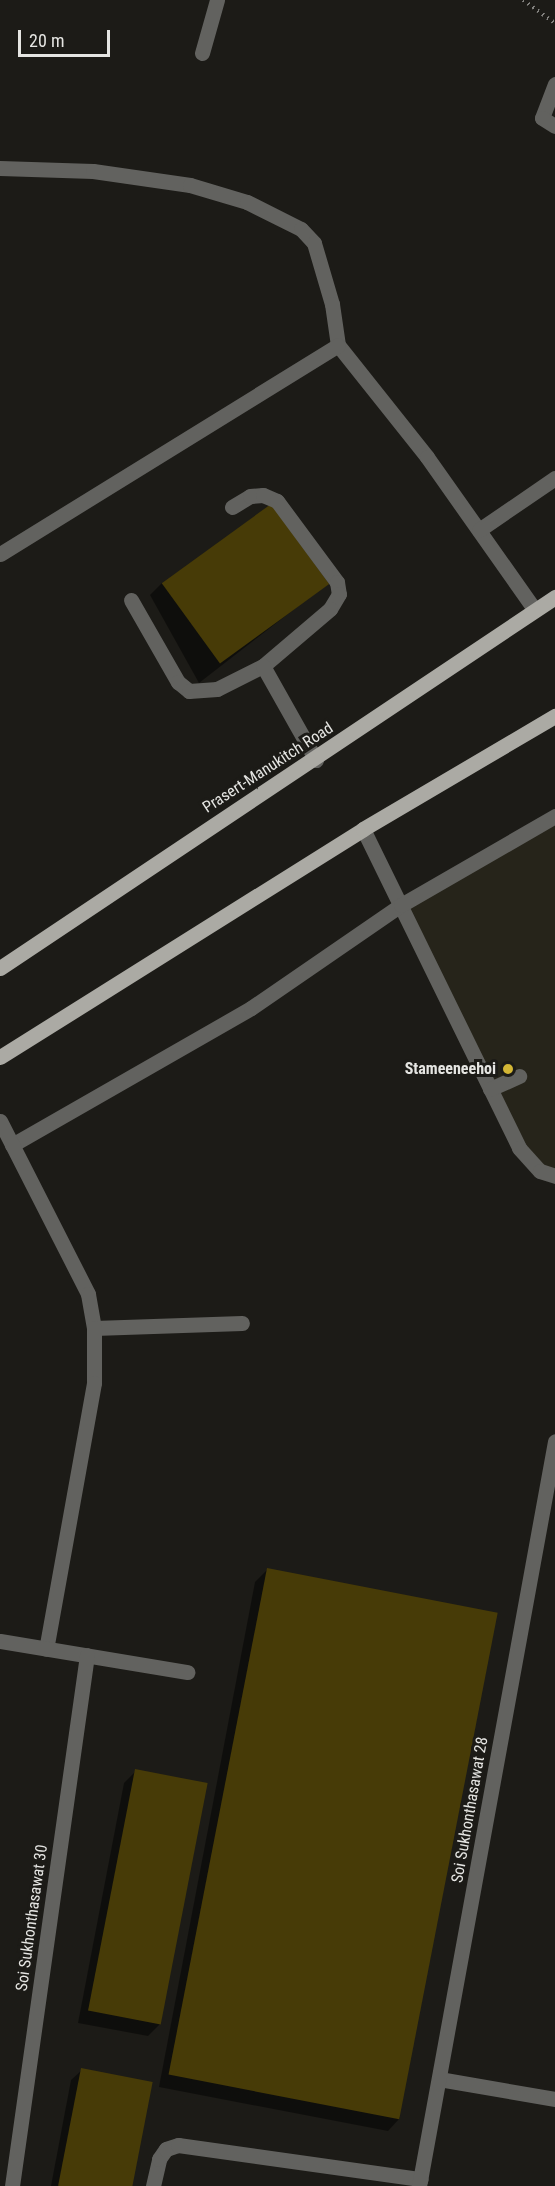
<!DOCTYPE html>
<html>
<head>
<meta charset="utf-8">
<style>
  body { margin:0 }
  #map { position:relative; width:555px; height:2186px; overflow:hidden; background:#1c1b17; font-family:"Roboto Condensed",sans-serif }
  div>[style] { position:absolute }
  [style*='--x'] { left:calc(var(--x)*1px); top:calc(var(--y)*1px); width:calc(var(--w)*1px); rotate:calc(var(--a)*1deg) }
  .built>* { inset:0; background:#26241a }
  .shadow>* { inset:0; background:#0007 }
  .building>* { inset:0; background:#473b07; transform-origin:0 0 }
  .path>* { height:4px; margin-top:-2px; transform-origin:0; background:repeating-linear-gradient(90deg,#83827f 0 1.5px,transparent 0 6px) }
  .service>* { height:15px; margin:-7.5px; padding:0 7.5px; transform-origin:7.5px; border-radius:7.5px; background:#62625f }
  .minor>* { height:15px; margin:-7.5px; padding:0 7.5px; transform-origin:7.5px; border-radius:7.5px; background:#62625f }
  .primary>* { height:15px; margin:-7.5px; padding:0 7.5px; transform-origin:7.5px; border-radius:7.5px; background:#abaaa4 }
  .dots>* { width:16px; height:16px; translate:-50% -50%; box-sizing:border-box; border:3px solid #1c1b17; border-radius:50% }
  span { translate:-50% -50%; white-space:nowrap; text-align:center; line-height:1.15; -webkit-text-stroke:6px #1c1b17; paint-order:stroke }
  .street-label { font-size:16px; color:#e5e5e2 }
  .poi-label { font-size:16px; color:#e5e5e2; font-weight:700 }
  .right { translate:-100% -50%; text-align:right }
  .scale { position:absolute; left:18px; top:30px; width:92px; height:27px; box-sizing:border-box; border:3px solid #e5e5e2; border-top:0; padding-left:8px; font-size:18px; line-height:21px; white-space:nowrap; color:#e5e5e2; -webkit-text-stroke:4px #1c1b17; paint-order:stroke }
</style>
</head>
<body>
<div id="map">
  <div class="built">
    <div style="clip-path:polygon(555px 817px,555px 1172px,540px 1171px,401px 905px)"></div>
  </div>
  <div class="shadow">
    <div style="clip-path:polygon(162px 583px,328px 583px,199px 683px,150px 595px)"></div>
    <div style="clip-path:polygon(268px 1569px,400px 2118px,388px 2131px,159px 2087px,255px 1582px)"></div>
    <div style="clip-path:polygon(136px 1771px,160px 2024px,148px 2036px,78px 2023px,124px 1783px)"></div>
    <div style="clip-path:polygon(82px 2070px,132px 2186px,51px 2186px,71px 2080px)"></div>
  </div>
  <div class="building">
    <div style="left:271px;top:504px;width:99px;height:135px;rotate:54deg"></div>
    <div style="left:267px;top:1568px;width:235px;height:516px;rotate:11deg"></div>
    <div style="left:135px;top:1769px;width:74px;height:246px;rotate:11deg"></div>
    <div style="left:81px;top:2068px;width:73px;height:120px;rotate:11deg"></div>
  </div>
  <div class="path">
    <div style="--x:523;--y:0;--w:39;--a:36"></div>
  </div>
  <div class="service">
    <div style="--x:202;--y:53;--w:55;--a:-74.2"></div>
    <div style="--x:555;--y:84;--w:36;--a:111"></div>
    <div style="--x:542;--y:118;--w:15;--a:32"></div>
    <div style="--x:0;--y:168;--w:93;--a:1.8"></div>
    <div style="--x:93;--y:171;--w:98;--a:8.2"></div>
    <div style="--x:190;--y:185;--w:59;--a:16.6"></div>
    <div style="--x:247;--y:202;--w:60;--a:26.6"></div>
    <div style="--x:301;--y:229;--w:19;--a:47"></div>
    <div style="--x:314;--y:243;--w:64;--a:73.6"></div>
    <div style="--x:332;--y:304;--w:41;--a:81.7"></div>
    <div style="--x:338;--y:345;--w:143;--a:51.5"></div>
    <div style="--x:427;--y:457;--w:187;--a:54.8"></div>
    <div style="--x:232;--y:507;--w:21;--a:-31"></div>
    <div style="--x:250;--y:496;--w:13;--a:-4"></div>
    <div style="--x:263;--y:495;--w:15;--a:23"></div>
    <div style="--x:277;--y:501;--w:101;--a:53.5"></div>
    <div style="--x:337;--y:582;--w:12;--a:81"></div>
    <div style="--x:339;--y:594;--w:17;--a:121"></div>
    <div style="--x:330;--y:609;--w:88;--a:139.6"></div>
    <div style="--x:479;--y:530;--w:92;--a:-34.4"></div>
    <div style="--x:0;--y:554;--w:397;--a:-31.7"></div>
    <div style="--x:131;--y:600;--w:95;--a:60.2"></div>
    <div style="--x:178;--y:682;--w:14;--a:39"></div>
    <div style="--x:189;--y:691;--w:28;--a:-4"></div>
    <div style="--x:217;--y:689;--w:51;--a:-26.6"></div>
    <div style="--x:263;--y:666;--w:108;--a:60.6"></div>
    <div style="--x:363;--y:829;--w:355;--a:63.9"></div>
    <div style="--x:519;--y:1148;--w:31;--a:48"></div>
    <div style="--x:540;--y:1171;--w:16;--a:18"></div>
    <div style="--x:490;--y:1089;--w:32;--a:-24"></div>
    <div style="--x:12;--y:1145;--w:275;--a:-29.8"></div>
    <div style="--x:251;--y:1008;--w:182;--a:-34.5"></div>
    <div style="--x:401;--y:905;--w:178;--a:-30"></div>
    <div style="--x:94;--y:1328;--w:148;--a:-1.9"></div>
    <div style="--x:153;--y:2186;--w:28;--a:-77"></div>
    <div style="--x:159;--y:2159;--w:12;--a:-55"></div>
    <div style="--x:166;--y:2149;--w:13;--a:-18"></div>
    <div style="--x:178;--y:2145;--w:245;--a:8"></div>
  </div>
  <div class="minor">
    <div style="--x:0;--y:1121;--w:194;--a:63"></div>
    <div style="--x:88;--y:1294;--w:35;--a:80"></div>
    <div style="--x:94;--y:1328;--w:55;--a:90"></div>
    <div style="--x:94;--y:1383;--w:270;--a:100.2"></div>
    <div style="--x:0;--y:1641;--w:190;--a:9.4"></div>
    <div style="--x:439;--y:2079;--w:118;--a:9.8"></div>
    <div style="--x:12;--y:2186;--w:536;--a:-81.96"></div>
    <div style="--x:419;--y:2186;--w:757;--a:-79.65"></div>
  </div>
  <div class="primary">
    <div style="--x:0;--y:968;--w:668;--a:-33.76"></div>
    <div style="--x:0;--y:1057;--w:429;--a:-32.1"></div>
    <div style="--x:363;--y:829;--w:223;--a:-30.5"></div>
  </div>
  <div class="dots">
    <div style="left:508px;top:1069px;background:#d3b635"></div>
  </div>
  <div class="street-label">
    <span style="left:268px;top:768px;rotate:-33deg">Prasert-Manukitch Road</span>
    <span style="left:470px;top:1810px;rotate:-80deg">Soi Sukhonthasawat 28</span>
    <span style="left:32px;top:1918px;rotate:-82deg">Soi Sukhonthasawat 30</span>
  </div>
  <div class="poi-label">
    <span class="right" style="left:496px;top:1069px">Stameeneehoi</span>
  </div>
  <div class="scale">20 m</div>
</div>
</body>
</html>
